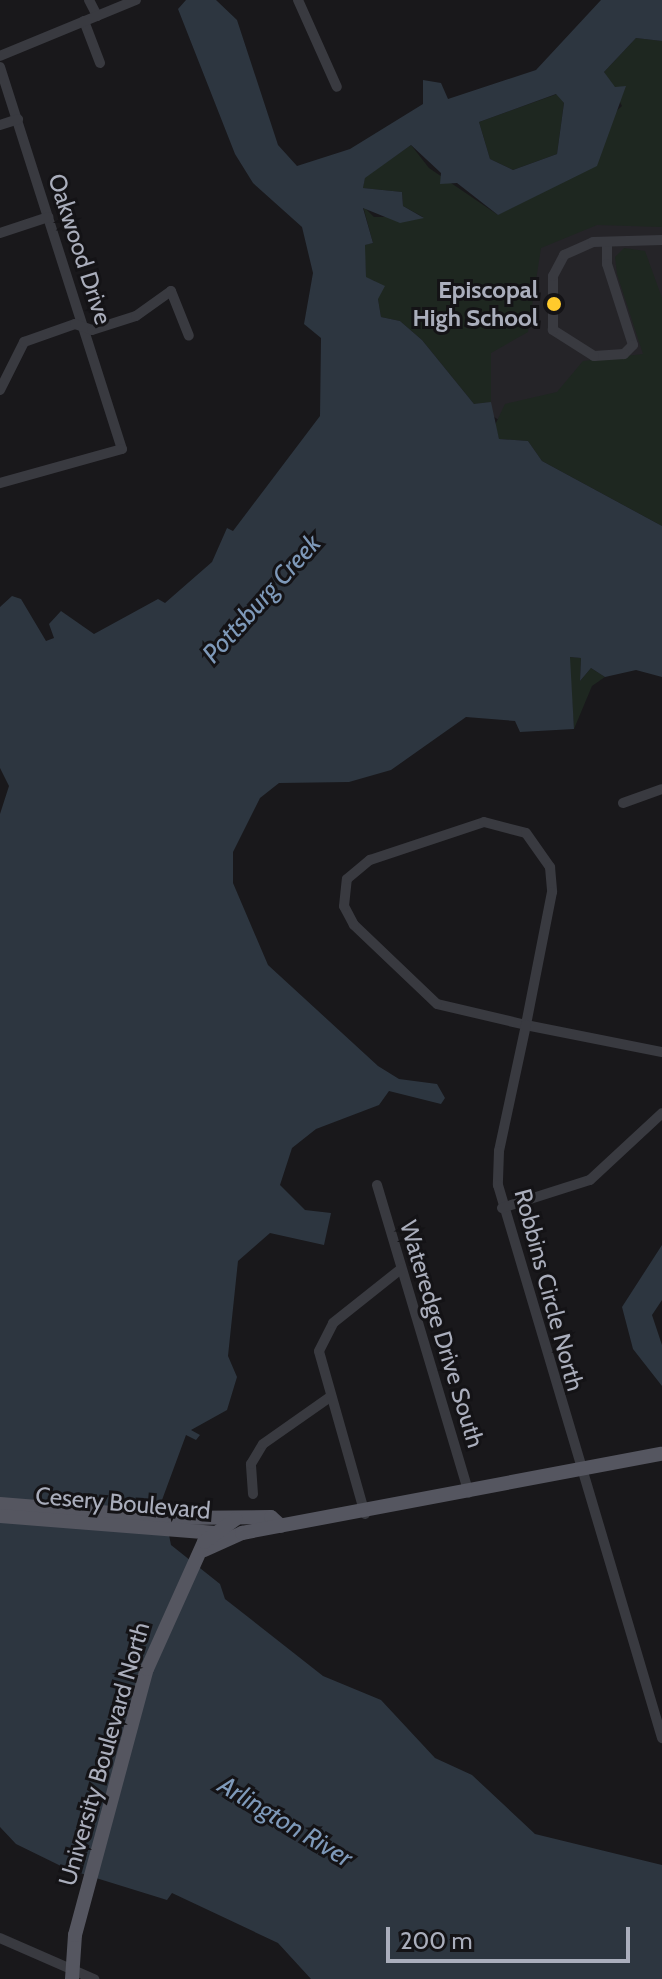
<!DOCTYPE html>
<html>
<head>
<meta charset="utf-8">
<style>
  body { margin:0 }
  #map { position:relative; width:662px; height:1979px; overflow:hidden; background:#19181b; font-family:Cabin,sans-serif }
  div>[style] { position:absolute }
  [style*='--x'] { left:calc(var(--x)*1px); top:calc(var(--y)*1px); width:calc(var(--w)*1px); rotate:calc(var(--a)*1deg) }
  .built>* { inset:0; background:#252428 }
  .green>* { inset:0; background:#1e2720 }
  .water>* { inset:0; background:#2d3640 }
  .minor>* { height:10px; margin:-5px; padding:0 5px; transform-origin:5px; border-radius:5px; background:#393a40 }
  .major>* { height:14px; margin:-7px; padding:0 7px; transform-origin:7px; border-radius:7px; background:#555660 }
  .dots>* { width:22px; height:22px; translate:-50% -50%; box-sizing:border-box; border:4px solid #141316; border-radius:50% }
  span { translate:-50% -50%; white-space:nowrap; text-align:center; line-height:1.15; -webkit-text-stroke:6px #141316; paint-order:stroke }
  .street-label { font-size:24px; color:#aaaebc }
  .poi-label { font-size:24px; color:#aaaebc; font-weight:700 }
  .right { translate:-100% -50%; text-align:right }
  .water-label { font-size:26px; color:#7e99b9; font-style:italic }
  .scale { position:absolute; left:386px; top:1927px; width:244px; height:36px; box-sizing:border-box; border:4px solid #aaaebc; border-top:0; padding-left:10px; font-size:24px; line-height:28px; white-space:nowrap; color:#aaaebc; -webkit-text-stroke:6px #141316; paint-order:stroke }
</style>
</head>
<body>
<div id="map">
  <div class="built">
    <div style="clip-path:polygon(662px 95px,662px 526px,474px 404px,439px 313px)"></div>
  </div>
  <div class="green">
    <div style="clip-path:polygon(636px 38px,662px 41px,662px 227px,597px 225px,541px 248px,528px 332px,491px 353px,491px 402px,474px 404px,422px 340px,400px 321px,381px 317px,375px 281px,366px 278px,364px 245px,373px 243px,363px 206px,374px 217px,423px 217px,403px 206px,402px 192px,363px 188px,365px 177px,411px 145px,429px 168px,498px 215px,622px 106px,604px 72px)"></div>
    <div style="clip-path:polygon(557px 94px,564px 103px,557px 154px,513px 170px,490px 159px,479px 122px)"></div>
    <div style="clip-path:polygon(624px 248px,645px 251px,662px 298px,662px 526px,542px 461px,528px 441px,499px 439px,495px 425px,505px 404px,557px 392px,583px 361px,643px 354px,617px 274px,615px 257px)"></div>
    <div style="clip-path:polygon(569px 657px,581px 658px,580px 681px,591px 668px,605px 677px,592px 686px,574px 729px)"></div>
  </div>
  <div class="water">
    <div style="clip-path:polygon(evenodd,186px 0,216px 0,237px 20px,278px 145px,297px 166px,350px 149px,423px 104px,423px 80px,441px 83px,448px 99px,536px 70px,601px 0,662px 0,662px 41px,636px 38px,604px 72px,615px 87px,626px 86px,597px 166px,498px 215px,457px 183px,440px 184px,441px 173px,411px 145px,365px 178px,363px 188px,402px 192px,403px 206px,424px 218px,400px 223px,363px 208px,373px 243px,365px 245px,366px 277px,385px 286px,378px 299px,381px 317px,400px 321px,422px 340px,474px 404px,491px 402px,499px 439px,528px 441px,542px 461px,662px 526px,662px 677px,636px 670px,605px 677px,591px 668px,580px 681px,581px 658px,570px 657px,574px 729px,520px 732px,515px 721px,466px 717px,391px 770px,349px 782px,279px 783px,260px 798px,233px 852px,233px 883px,268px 965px,378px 1066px,399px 1079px,437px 1084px,445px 1098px,441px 1104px,389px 1091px,379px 1105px,316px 1129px,292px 1148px,280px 1185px,305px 1210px,331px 1213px,324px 1245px,270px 1233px,238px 1261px,228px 1356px,237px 1377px,227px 1410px,191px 1430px,200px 1435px,196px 1440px,186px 1435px,162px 1500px,171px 1545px,220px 1584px,225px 1599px,323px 1676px,381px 1700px,435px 1758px,472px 1775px,535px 1834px,662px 1865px,662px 1979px,311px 1979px,278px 1943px,172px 1893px,167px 1900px,67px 1869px,16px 1844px,0 1827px,0 814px,9px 786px,0 768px,0 607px,12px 596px,21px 599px,46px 641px,54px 638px,49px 624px,61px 611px,94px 634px,158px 599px,165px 603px,212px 562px,227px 528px,233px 531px,320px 416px,321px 338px,304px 324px,313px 273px,302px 227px,253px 183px,235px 154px,178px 9px,186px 0,556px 94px,564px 103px,557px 154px,513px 170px,490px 159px,479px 122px,556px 94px)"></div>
    <div style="clip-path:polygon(662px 1245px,662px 1300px,652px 1315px,662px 1345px,662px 1386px,633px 1349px,622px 1307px)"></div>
  </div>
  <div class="minor">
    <div style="--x:89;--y:0;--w:18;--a:63"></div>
    <div style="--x:298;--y:0;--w:95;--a:65.9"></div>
    <div style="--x:84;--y:21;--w:45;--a:69.1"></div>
    <div style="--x:0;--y:56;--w:147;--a:-22.4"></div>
    <div style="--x:0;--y:67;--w:401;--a:72.3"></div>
    <div style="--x:122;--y:449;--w:127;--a:164.4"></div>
    <div style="--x:0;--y:125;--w:19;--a:-18"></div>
    <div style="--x:0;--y:233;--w:51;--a:-18.4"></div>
    <div style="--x:607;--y:242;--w:22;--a:90"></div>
    <div style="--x:607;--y:264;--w:85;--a:72.2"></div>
    <div style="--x:633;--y:345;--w:13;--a:135"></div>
    <div style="--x:624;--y:354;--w:30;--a:176"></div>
    <div style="--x:594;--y:356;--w:49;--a:-147.6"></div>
    <div style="--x:553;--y:330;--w:54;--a:-90"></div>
    <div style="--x:553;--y:276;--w:24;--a:-62"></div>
    <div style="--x:564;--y:255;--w:32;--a:-24"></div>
    <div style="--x:593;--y:242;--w:69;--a:-1.7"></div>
    <div style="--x:0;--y:390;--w:54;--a:-63.4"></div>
    <div style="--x:24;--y:342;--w:54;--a:-19.4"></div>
    <div style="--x:75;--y:324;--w:18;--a:19"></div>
    <div style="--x:92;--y:330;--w:46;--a:-17.7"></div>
    <div style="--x:136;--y:316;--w:43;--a:-35.5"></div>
    <div style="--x:171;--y:291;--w:48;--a:68.2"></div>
    <div style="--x:623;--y:803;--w:41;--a:-19.7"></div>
    <div style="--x:662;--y:1052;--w:139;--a:-168.8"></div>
    <div style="--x:526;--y:1025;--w:91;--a:-166.7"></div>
    <div style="--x:437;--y:1004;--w:115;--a:-136.4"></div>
    <div style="--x:354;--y:925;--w:21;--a:-118"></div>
    <div style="--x:344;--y:906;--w:27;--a:-84"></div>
    <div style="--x:347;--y:879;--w:30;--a:-40"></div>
    <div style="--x:370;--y:860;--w:120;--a:-18.4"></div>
    <div style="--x:484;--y:822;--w:43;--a:14.7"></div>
    <div style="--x:526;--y:833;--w:42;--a:54.8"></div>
    <div style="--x:550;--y:867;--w:25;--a:85"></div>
    <div style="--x:552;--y:892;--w:136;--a:101.1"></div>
    <div style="--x:526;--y:1025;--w:129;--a:102.1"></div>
    <div style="--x:499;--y:1151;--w:34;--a:92"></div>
    <div style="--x:498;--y:1185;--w:577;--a:73.48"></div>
    <div style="--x:377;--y:1185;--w:321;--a:73.4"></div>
    <div style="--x:502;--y:1208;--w:92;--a:-17.7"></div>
    <div style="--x:590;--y:1180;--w:98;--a:-42.9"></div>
    <div style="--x:253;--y:1494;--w:30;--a:-94"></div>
    <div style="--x:251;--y:1464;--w:23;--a:-59"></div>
    <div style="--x:263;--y:1444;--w:82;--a:-35"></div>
    <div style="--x:365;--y:1514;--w:169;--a:-105.8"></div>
    <div style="--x:319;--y:1351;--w:31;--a:-63"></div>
    <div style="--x:333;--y:1323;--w:87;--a:-38.5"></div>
    <div style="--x:0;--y:1938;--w:103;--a:23.6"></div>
  </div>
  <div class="major">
    <div style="--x:0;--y:1504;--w:175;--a:4.6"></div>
    <div style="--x:174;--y:1518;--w:97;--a:-0.6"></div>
    <div style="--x:271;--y:1517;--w:13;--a:42"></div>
    <div style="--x:0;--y:1516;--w:216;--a:4.5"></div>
    <div style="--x:204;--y:1550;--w:42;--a:-24.1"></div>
    <div style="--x:242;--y:1533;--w:427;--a:-10.7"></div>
    <div style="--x:72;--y:1979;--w:44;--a:-86.1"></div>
    <div style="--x:75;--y:1935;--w:276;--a:-74.9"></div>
    <div style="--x:147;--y:1669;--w:139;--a:-65.8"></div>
    <div style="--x:204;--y:1542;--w:39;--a:-36"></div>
  </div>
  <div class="dots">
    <div style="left:554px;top:304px;background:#ffca2c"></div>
  </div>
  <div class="street-label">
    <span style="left:80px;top:249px;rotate:72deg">Oakwood Drive</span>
    <span style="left:549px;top:1290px;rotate:75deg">Robbins Circle North</span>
    <span style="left:442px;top:1334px;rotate:73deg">Wateredge Drive South</span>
    <span style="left:123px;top:1503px;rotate:5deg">Cesery Boulevard</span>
    <span style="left:104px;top:1754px;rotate:-74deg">University Boulevard North</span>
  </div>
  <div class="poi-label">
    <span class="right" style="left:538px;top:304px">Episcopal<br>High School</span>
  </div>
  <div class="water-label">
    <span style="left:262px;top:599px;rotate:-48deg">Pottsburg Creek</span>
    <span style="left:285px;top:1822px;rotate:31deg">Arlington River</span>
  </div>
  <div class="scale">200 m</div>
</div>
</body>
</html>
